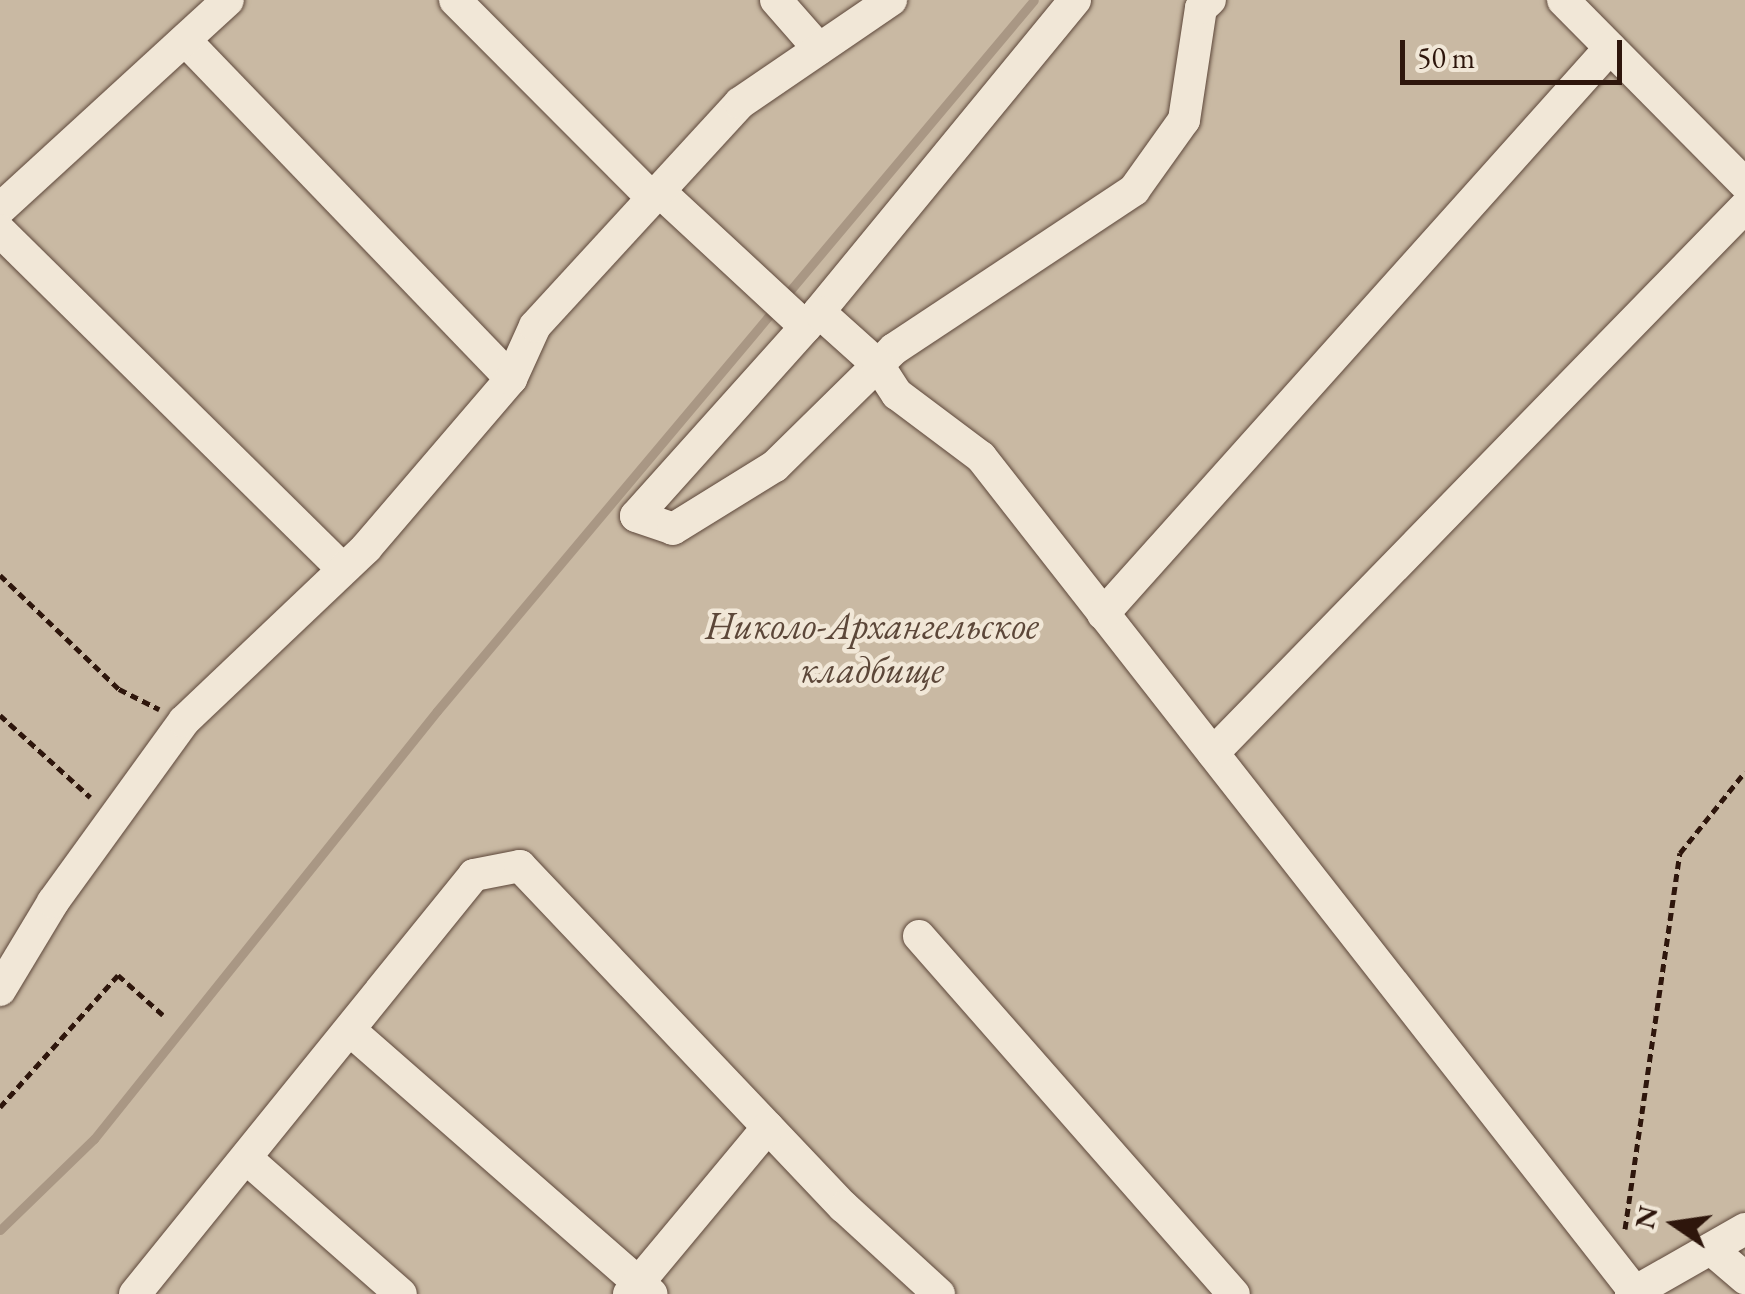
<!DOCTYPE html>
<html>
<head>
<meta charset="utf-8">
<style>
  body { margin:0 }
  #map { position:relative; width:1745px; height:1294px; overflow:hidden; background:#e9dac2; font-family:"EB Garamond",serif }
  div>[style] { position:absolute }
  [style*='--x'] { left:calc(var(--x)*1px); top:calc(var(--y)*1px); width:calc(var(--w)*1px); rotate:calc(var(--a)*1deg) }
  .green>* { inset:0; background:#c9b9a3; transform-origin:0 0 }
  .stream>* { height:9px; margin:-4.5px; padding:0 4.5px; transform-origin:4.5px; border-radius:4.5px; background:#a99784 }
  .path>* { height:5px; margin-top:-2.5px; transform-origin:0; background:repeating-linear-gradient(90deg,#2e160c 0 8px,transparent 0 13px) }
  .roads { filter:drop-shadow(0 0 2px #5d473a) drop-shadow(0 0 2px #5d473a) }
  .minor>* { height:32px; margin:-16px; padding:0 16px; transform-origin:16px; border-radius:16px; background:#f1e7d7 }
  span { translate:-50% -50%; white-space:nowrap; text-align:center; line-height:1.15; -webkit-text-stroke:9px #f1e7d7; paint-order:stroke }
  .park-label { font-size:38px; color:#5c4739; font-style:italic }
  .north { position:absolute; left:1625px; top:1174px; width:100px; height:100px; -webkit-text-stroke:8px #f1e7d7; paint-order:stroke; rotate:283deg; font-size:28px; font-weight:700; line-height:40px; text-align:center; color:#2e160c }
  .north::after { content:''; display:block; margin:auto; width:35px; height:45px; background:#2e160c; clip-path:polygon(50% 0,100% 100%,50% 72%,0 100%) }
  .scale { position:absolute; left:1400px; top:40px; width:222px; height:45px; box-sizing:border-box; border:5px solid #2e160c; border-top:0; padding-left:12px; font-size:30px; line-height:35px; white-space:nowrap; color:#2e160c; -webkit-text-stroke:8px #f1e7d7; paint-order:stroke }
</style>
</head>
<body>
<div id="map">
  <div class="green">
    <div style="left:0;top:0;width:1745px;height:1294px"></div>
  </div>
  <div class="stream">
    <div style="--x:0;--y:1230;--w:131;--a:-44.1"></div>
    <div style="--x:94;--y:1139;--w:548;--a:-51.29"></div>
    <div style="--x:437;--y:711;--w:928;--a:-49.98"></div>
  </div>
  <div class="path">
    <div style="--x:0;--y:575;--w:165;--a:43.8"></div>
    <div style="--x:119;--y:689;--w:45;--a:26.6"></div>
    <div style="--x:0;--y:715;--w:122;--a:42.3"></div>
    <div style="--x:0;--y:1107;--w:177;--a:-48.2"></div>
    <div style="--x:118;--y:975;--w:60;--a:41.6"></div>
    <div style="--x:1625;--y:1229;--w:380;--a:-81.7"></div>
    <div style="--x:1680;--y:853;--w:104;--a:-51.3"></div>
  </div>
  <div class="roads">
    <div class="minor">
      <div style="--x:455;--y:0;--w:279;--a:45.1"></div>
      <div style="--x:776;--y:0;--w:65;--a:48.7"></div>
      <div style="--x:1075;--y:0;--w:404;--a:129.4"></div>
      <div style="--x:819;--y:312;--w:274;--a:131.9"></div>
      <div style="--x:636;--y:516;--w:39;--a:19"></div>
      <div style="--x:673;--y:529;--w:120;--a:-31.7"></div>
      <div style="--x:775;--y:466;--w:167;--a:-44.5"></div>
      <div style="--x:894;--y:349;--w:288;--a:-33.5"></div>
      <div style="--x:1134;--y:190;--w:86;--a:-54.5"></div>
      <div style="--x:1184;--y:120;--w:113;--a:-81.4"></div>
      <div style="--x:1201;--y:8;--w:12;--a:-42"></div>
      <div style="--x:1563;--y:0;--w:259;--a:45.3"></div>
      <div style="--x:185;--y:40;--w:470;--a:46.1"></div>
      <div style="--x:659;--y:191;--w:200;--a:42.8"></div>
      <div style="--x:0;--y:209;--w:309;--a:-42.5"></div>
      <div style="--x:0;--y:231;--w:480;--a:44.6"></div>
      <div style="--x:819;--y:312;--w:79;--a:41.9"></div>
      <div style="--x:878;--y:365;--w:35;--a:57"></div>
      <div style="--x:897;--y:394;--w:105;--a:36.9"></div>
      <div style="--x:981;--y:457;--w:1061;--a:51.93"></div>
      <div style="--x:1103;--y:614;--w:760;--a:-48.15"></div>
      <div style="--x:1213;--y:753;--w:762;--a:-45.74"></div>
      <div style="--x:919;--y:936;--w:477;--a:48.7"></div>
      <div style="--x:0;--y:990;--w:103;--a:-58.9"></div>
      <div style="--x:53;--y:902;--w:223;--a:-54.1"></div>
      <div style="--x:184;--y:721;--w:251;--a:-43.5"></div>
      <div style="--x:366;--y:548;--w:223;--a:-49.4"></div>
      <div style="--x:511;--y:379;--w:58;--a:-65.6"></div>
      <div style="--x:535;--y:326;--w:303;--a:-47.4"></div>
      <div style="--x:740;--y:103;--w:183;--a:-34.3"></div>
      <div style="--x:352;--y:1032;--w:398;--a:41.2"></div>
      <div style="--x:246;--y:1158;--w:206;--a:41.3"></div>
      <div style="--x:1711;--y:1249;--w:45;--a:40.5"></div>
      <div style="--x:135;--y:1294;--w:539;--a:-51.02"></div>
      <div style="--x:474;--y:875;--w:47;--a:-11.1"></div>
      <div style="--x:520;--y:866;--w:470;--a:46.5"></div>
      <div style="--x:844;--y:1207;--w:129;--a:42.5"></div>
      <div style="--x:629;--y:1294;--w:217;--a:-50.2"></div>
      <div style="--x:1631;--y:1294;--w:131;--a:-29.7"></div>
    </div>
  </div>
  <div class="park-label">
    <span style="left:872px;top:647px">Николо-Архангельское<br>кладбище</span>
  </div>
  <div class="north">N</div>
  <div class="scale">50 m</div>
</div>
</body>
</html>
